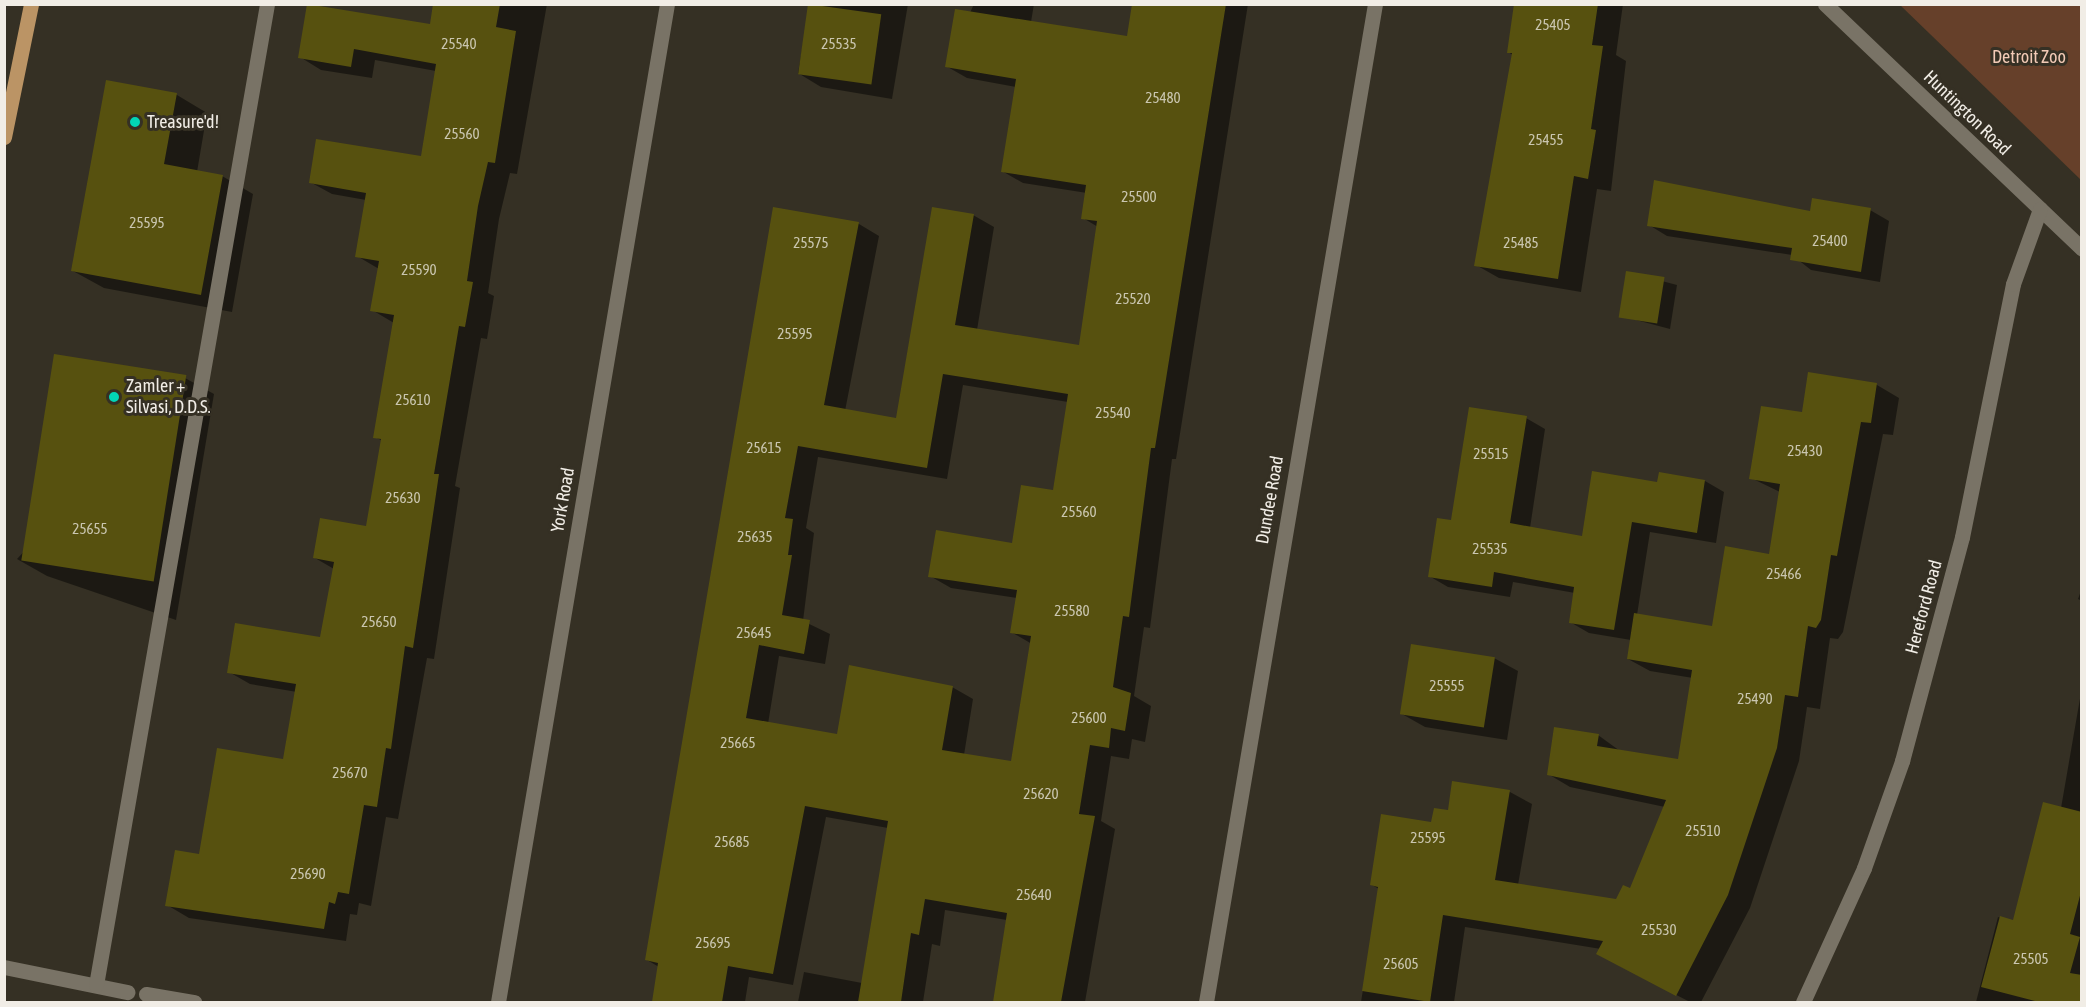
<!DOCTYPE html>
<html>
<head>
<meta charset="utf-8">
<style>
  body { margin:0 }
  #map { position:relative; width:2086px; height:1007px; overflow:hidden; background:#353024; font-family:"Asap Condensed",sans-serif }
  div>[style] { position:absolute }
  [style*='--x'] { left:calc(var(--x)*1px); top:calc(var(--y)*1px); width:calc(var(--w)*1px); rotate:calc(var(--a)*1deg) }
  .green>* { inset:0; background:#66402a }
  .shadow>* { inset:0; background:#0007 }
  .building>* { inset:0; background:#57510f; transform-origin:0 0 }
  .service>* { height:15px; margin:-7.5px; padding:0 7.5px; transform-origin:7.5px; border-radius:7.5px; background:#797366 }
  .minor>* { height:15px; margin:-7.5px; padding:0 7.5px; transform-origin:7.5px; border-radius:7.5px; background:#797366 }
  .primary>* { height:15px; margin:-7.5px; padding:0 7.5px; transform-origin:7.5px; border-radius:7.5px; background:#bb9465 }
  .dots>* { width:16px; height:16px; translate:-50% -50%; box-sizing:border-box; border:3px solid #353024; border-radius:50% }
  span { translate:-50% -50%; white-space:nowrap; text-align:center; line-height:1.15; -webkit-text-stroke:6px #353024; paint-order:stroke }
  .number-label { font-size:15px; color:#cac6b0 }
  .number-label span { -webkit-text-stroke-width:0 }
  .park-label { font-size:18px; color:#f2cab6 }
  .street-label { font-size:18px; color:#f1ede6 }
  .poi-label { font-size:18px; color:#f1ede6 }
  .left { translate:0 -50%; text-align:left }
  .frame { position:absolute; inset:0; border:6px solid #f1ede6; pointer-events:none }
</style>
</head>
<body>
<div id="map">
  <div class="green">
    <div style="clip-path:polygon(1900px 5px,2081px 5px,2081px 180px)"></div>
  </div>
  <div class="shadow">
    <div style="clip-path:polygon(435px 4px,547px 4px,517px 174px,510px 173px,499px 219px,488px 293px,494px 296px,487px 339px,481px 338px,455px 486px,460px 488px,434px 659px,427px 658px,398px 819px,386px 817px,371px 906px,359px 903px,357px 915px,350px 914px,346px 941px,189px 918px,167px 905px,200px 856px,284px 761px,297px 692px,250px 684px,229px 672px,321px 638px,334px 569px,315px 558px,368px 527px,383px 441px,375px 437px,394px 323px,372px 310px,379px 269px,357px 256px,366px 200px,332px 194px,310px 182px,422px 158px,436px 71px,375px 60px,372px 78px,321px 70px,300px 57px,431px 25px)"></div>
    <div style="clip-path:polygon(810px 4px,908px 4px,892px 99px,821px 87px,798px 73px)"></div>
    <div style="clip-path:polygon(evenodd,974px 4px,1034px 4px,1031px 22px,1128px 38px,1133px 4px,1248px 4px,1176px 459px,1172px 459px,1150px 628px,1144px 627px,1134px 696px,1151px 706px,1145px 742px,1132px 739px,1129px 759px,1111px 756px,1101px 821px,1115px 829px,1085px 1002px,994px 1002px,1007px 920px,945px 910px,940px 946px,932px 944px,923px 1002px,798px 1002px,804px 972px,862px 983px,888px 828px,826px 817px,793px 985px,749px 977px,745px 1002px,659px 1002px,654px 999px,659px 967px,647px 960px,775px 209px,859px 224px,879px 236px,845px 411px,897px 420px,973px 215px,994px 227px,977px 330px,1080px 347px,1098px 227px,1083px 218px,1087px 193px,1023px 183px,1002px 171px,1016px 87px,967px 78px,946px 66px,974px 4px,963px 385px,1068px 402px,1054px 492px,1013px 544px,930px 576px,951px 588px,1017px 598px,1011px 632px,1032px 644px,1012px 763px,964px 755px,973px 699px,952px 687px,839px 736px,768px 724px,779px 656px,825px 664px,830px 634px,803px 621px,814px 533px,806px 528px,818px 457px,947px 479px,963px 385px)"></div>
    <div style="clip-path:polygon(1516px 4px,1623px 4px,1616px 55px,1626px 61px,1611px 191px,1597px 189px,1581px 292px,1499px 278px,1476px 265px,1513px 55px,1508px 52px)"></div>
    <div style="clip-path:polygon(107px 82px,177px 95px,207px 113px,197px 172px,222px 176px,253px 194px,232px 312px,104px 288px,73px 271px)"></div>
    <div style="clip-path:polygon(1870px 210px,1889px 221px,1880px 282px,1811px 270px,1792px 255px,1667px 236px,1649px 225px)"></div>
    <div style="clip-path:polygon(1628px 272px,1677px 285px,1670px 329px,1621px 316px)"></div>
    <div style="clip-path:polygon(1809px 373px,1877px 385px,1899px 398px,1893px 435px,1883px 434px,1843px 632px,1838px 639px,1830px 638px,1820px 709px,1807px 707px,1799px 761px,1750px 908px,1701px 1002px,1690px 1002px,1620px 966px,1601px 949px,1465px 927px,1454px 1002px,1361px 1002px,1379px 889px,1372px 885px,1433px 824px,1449px 812px,1510px 792px,1532px 804px,1518px 885px,1617px 901px,1631px 891px,1665px 807px,1570px 787px,1548px 774px,1598px 735px,1620px 751px,1680px 761px,1693px 678px,1650px 671px,1628px 659px,1631px 640px,1589px 633px,1570px 622px,1575px 593px,1513px 582px,1510px 597px,1448px 587px,1429px 576px,1452px 522px,1526px 418px,1545px 429px,1530px 528px,1583px 537px,1659px 483px,1660px 474px,1705px 481px,1724px 492px,1716px 543px,1650px 532px,1637px 615px,1713px 628px,1770px 556px,1780px 492px,1751px 478px,1803px 414px)"></div>
    <div style="clip-path:polygon(185px 378px,214px 394px,176px 620px,47px 576px,17px 559px)"></div>
    <div style="clip-path:polygon(2082px 588px,2082px 601px,2078px 599px)"></div>
    <div style="clip-path:polygon(1494px 658px,1518px 671px,1507px 740px,1425px 727px,1402px 714px)"></div>
    <div style="clip-path:polygon(2082px 687px,2082px 1002px,1976px 1002px,1998px 917px,2014px 922px,2061px 808px)"></div>
  </div>
  <div class="building">
    <div style="clip-path:polygon(307px 4px,430px 24px,433px 4px,500px 4px,496px 27px,516px 31px,495px 163px,488px 162px,478px 206px,467px 281px,473px 282px,465px 327px,459px 326px,434px 474px,439px 474px,422px 589px,413px 648px,405px 646px,391px 749px,386px 748px,377px 807px,364px 805px,349px 894px,338px 892px,335px 904px,329px 902px,324px 929px,165px 906px,175px 850px,199px 854px,217px 748px,283px 759px,296px 684px,227px 673px,235px 623px,320px 637px,334px 562px,313px 558px,320px 518px,366px 526px,381px 439px,373px 438px,394px 315px,370px 311px,379px 261px,355px 257px,366px 193px,309px 183px,316px 139px,421px 156px,436px 64px,354px 49px,351px 67px,298px 58px)"></div>
    <div style="left:808px;top:4px;width:74px;height:71px;rotate:8deg"></div>
    <div style="clip-path:polygon(evenodd,1132px 4px,1226px 4px,1155px 448px,1151px 448px,1129px 617px,1123px 616px,1113px 687px,1131px 693px,1125px 731px,1111px 728px,1109px 748px,1090px 745px,1079px 814px,1095px 816px,1061px 1002px,993px 1002px,1007px 913px,925px 899px,919px 935px,911px 933px,901px 1002px,858px 1002px,888px 821px,805px 806px,773px 974px,728px 966px,722px 1002px,652px 1002px,658px 963px,645px 960px,773px 207px,859px 222px,824px 405px,896px 418px,932px 207px,974px 214px,955px 325px,1079px 345px,1097px 221px,1081px 219px,1086px 185px,1001px 172px,1016px 79px,945px 67px,955px 9px,1127px 36px,1132px 4px,943px 374px,1068px 394px,1053px 490px,1021px 485px,1012px 543px,936px 530px,928px 577px,1017px 590px,1010px 633px,1031px 636px,1011px 761px,942px 750px,953px 686px,849px 665px,837px 734px,746px 718px,759px 645px,804px 654px,810px 620px,782px 615px,792px 555px,788px 555px,793px 519px,785px 518px,798px 446px,927px 468px,943px 374px)"></div>
    <div style="clip-path:polygon(1514px 4px,1598px 4px,1592px 45px,1603px 46px,1591px 129px,1596px 130px,1588px 179px,1574px 176px,1558px 279px,1474px 266px,1512px 53px,1507px 53px)"></div>
    <div style="clip-path:polygon(106px 80px,177px 93px,164px 164px,223px 175px,201px 295px,71px 271px)"></div>
    <div style="clip-path:polygon(1654px 180px,1810px 211px,1812px 198px,1871px 208px,1861px 272px,1790px 260px,1792px 248px,1647px 226px)"></div>
    <div style="left:1626px;top:271px;width:39px;height:47px;rotate:9deg"></div>
    <div style="left:54px;top:354px;width:134px;height:209px;rotate:9deg"></div>
    <div style="clip-path:polygon(1808px 372px,1877px 383px,1871px 423px,1861px 422px,1837px 556px,1831px 555px,1821px 620px,1816px 628px,1808px 626px,1798px 697px,1785px 695px,1777px 748px,1728px 895px,1676px 996px,1596px 954px,1603px 941px,1443px 915px,1430px 1002px,1362px 991px,1378px 887px,1370px 885px,1381px 814px,1431px 822px,1434px 808px,1448px 810px,1452px 781px,1510px 790px,1495px 880px,1616px 899px,1623px 885px,1630px 888px,1666px 800px,1547px 775px,1554px 727px,1599px 734px,1597px 746px,1678px 759px,1692px 670px,1627px 659px,1634px 613px,1712px 626px,1725px 546px,1769px 554px,1780px 484px,1749px 479px,1761px 406px,1802px 412px)"></div>
    <div style="clip-path:polygon(1469px 407px,1527px 416px,1510px 523px,1582px 536px,1592px 471px,1657px 482px,1659px 472px,1705px 480px,1697px 533px,1632px 522px,1614px 630px,1569px 623px,1574px 587px,1494px 572px,1492px 587px,1428px 577px,1437px 518px,1451px 520px)"></div>
    <div style="left:1411px;top:644px;width:85px;height:71px;rotate:9deg"></div>
    <div style="clip-path:polygon(2043px 802px,2082px 812px,2082px 888px,2070px 934px,2080px 937px,2070px 973px,2082px 975px,2082px 1002px,2039px 1002px,1981px 987px,2000px 916px,2013px 920px)"></div>
  </div>
  <div class="service">
    <div style="--x:4;--y:967;--w:126;--a:11.5"></div>
    <div style="--x:96;--y:985;--w:996;--a:-80.11"></div>
  </div>
  <div class="minor">
    <div style="--x:1825;--y:4;--w:355;--a:43.6"></div>
    <div style="--x:146;--y:994;--w:49;--a:9.5"></div>
    <div style="--x:498;--y:1002;--w:1012;--a:-80.39"></div>
    <div style="--x:1206;--y:1002;--w:1012;--a:-80.39"></div>
    <div style="--x:1803;--y:1002;--w:147;--a:-65.5"></div>
    <div style="--x:1864;--y:868;--w:114;--a:-70.4"></div>
    <div style="--x:1902;--y:761;--w:232;--a:-75"></div>
    <div style="--x:1962;--y:537;--w:258;--a:-78.6"></div>
    <div style="--x:2013;--y:284;--w:80;--a:-70.2"></div>
  </div>
  <div class="primary">
    <div style="--x:4;--y:137;--w:136;--a:-78.5"></div>
  </div>
  <div class="dots">
    <div style="left:135px;top:122px;background:#02d5b6"></div>
    <div style="left:114px;top:397px;background:#02d5b6"></div>
  </div>
  <div class="number-label">
    <span style="left:1553px;top:25px">25405</span>
    <span style="left:459px;top:44px">25540</span>
    <span style="left:839px;top:44px">25535</span>
    <span style="left:1163px;top:98px">25480</span>
    <span style="left:462px;top:134px">25560</span>
    <span style="left:1546px;top:140px">25455</span>
    <span style="left:1139px;top:197px">25500</span>
    <span style="left:147px;top:223px">25595</span>
    <span style="left:1830px;top:241px">25400</span>
    <span style="left:811px;top:243px">25575</span>
    <span style="left:1521px;top:243px">25485</span>
    <span style="left:419px;top:270px">25590</span>
    <span style="left:1133px;top:299px">25520</span>
    <span style="left:795px;top:334px">25595</span>
    <span style="left:413px;top:400px">25610</span>
    <span style="left:1113px;top:413px">25540</span>
    <span style="left:764px;top:448px">25615</span>
    <span style="left:1805px;top:451px">25430</span>
    <span style="left:1491px;top:454px">25515</span>
    <span style="left:403px;top:498px">25630</span>
    <span style="left:1079px;top:512px">25560</span>
    <span style="left:90px;top:529px">25655</span>
    <span style="left:755px;top:537px">25635</span>
    <span style="left:1490px;top:549px">25535</span>
    <span style="left:1784px;top:574px">25466</span>
    <span style="left:1072px;top:611px">25580</span>
    <span style="left:379px;top:622px">25650</span>
    <span style="left:754px;top:633px">25645</span>
    <span style="left:1447px;top:686px">25555</span>
    <span style="left:1755px;top:699px">25490</span>
    <span style="left:1089px;top:718px">25600</span>
    <span style="left:738px;top:743px">25665</span>
    <span style="left:350px;top:773px">25670</span>
    <span style="left:1041px;top:794px">25620</span>
    <span style="left:1703px;top:831px">25510</span>
    <span style="left:1428px;top:838px">25595</span>
    <span style="left:732px;top:842px">25685</span>
    <span style="left:308px;top:874px">25690</span>
    <span style="left:1034px;top:895px">25640</span>
    <span style="left:1659px;top:930px">25530</span>
    <span style="left:713px;top:943px">25695</span>
    <span style="left:2031px;top:959px">25505</span>
    <span style="left:1401px;top:964px">25605</span>
  </div>
  <div class="park-label">
    <span style="left:2029px;top:57px">Detroit Zoo</span>
  </div>
  <div class="street-label">
    <span style="left:1967px;top:113px;rotate:44deg">Huntington Road</span>
    <span style="left:563px;top:500px;rotate:-80deg">York Road</span>
    <span style="left:1270px;top:500px;rotate:-80deg">Dundee Road</span>
    <span style="left:1924px;top:607px;rotate:-75deg">Hereford Road</span>
  </div>
  <div class="poi-label">
    <span class="left" style="left:147px;top:122px">Treasure'd!</span>
    <span class="left" style="left:126px;top:397px">Zamler +<br>Silvasi, D.D.S.</span>
  </div>
  <div class="frame"></div>
</div>
</body>
</html>
